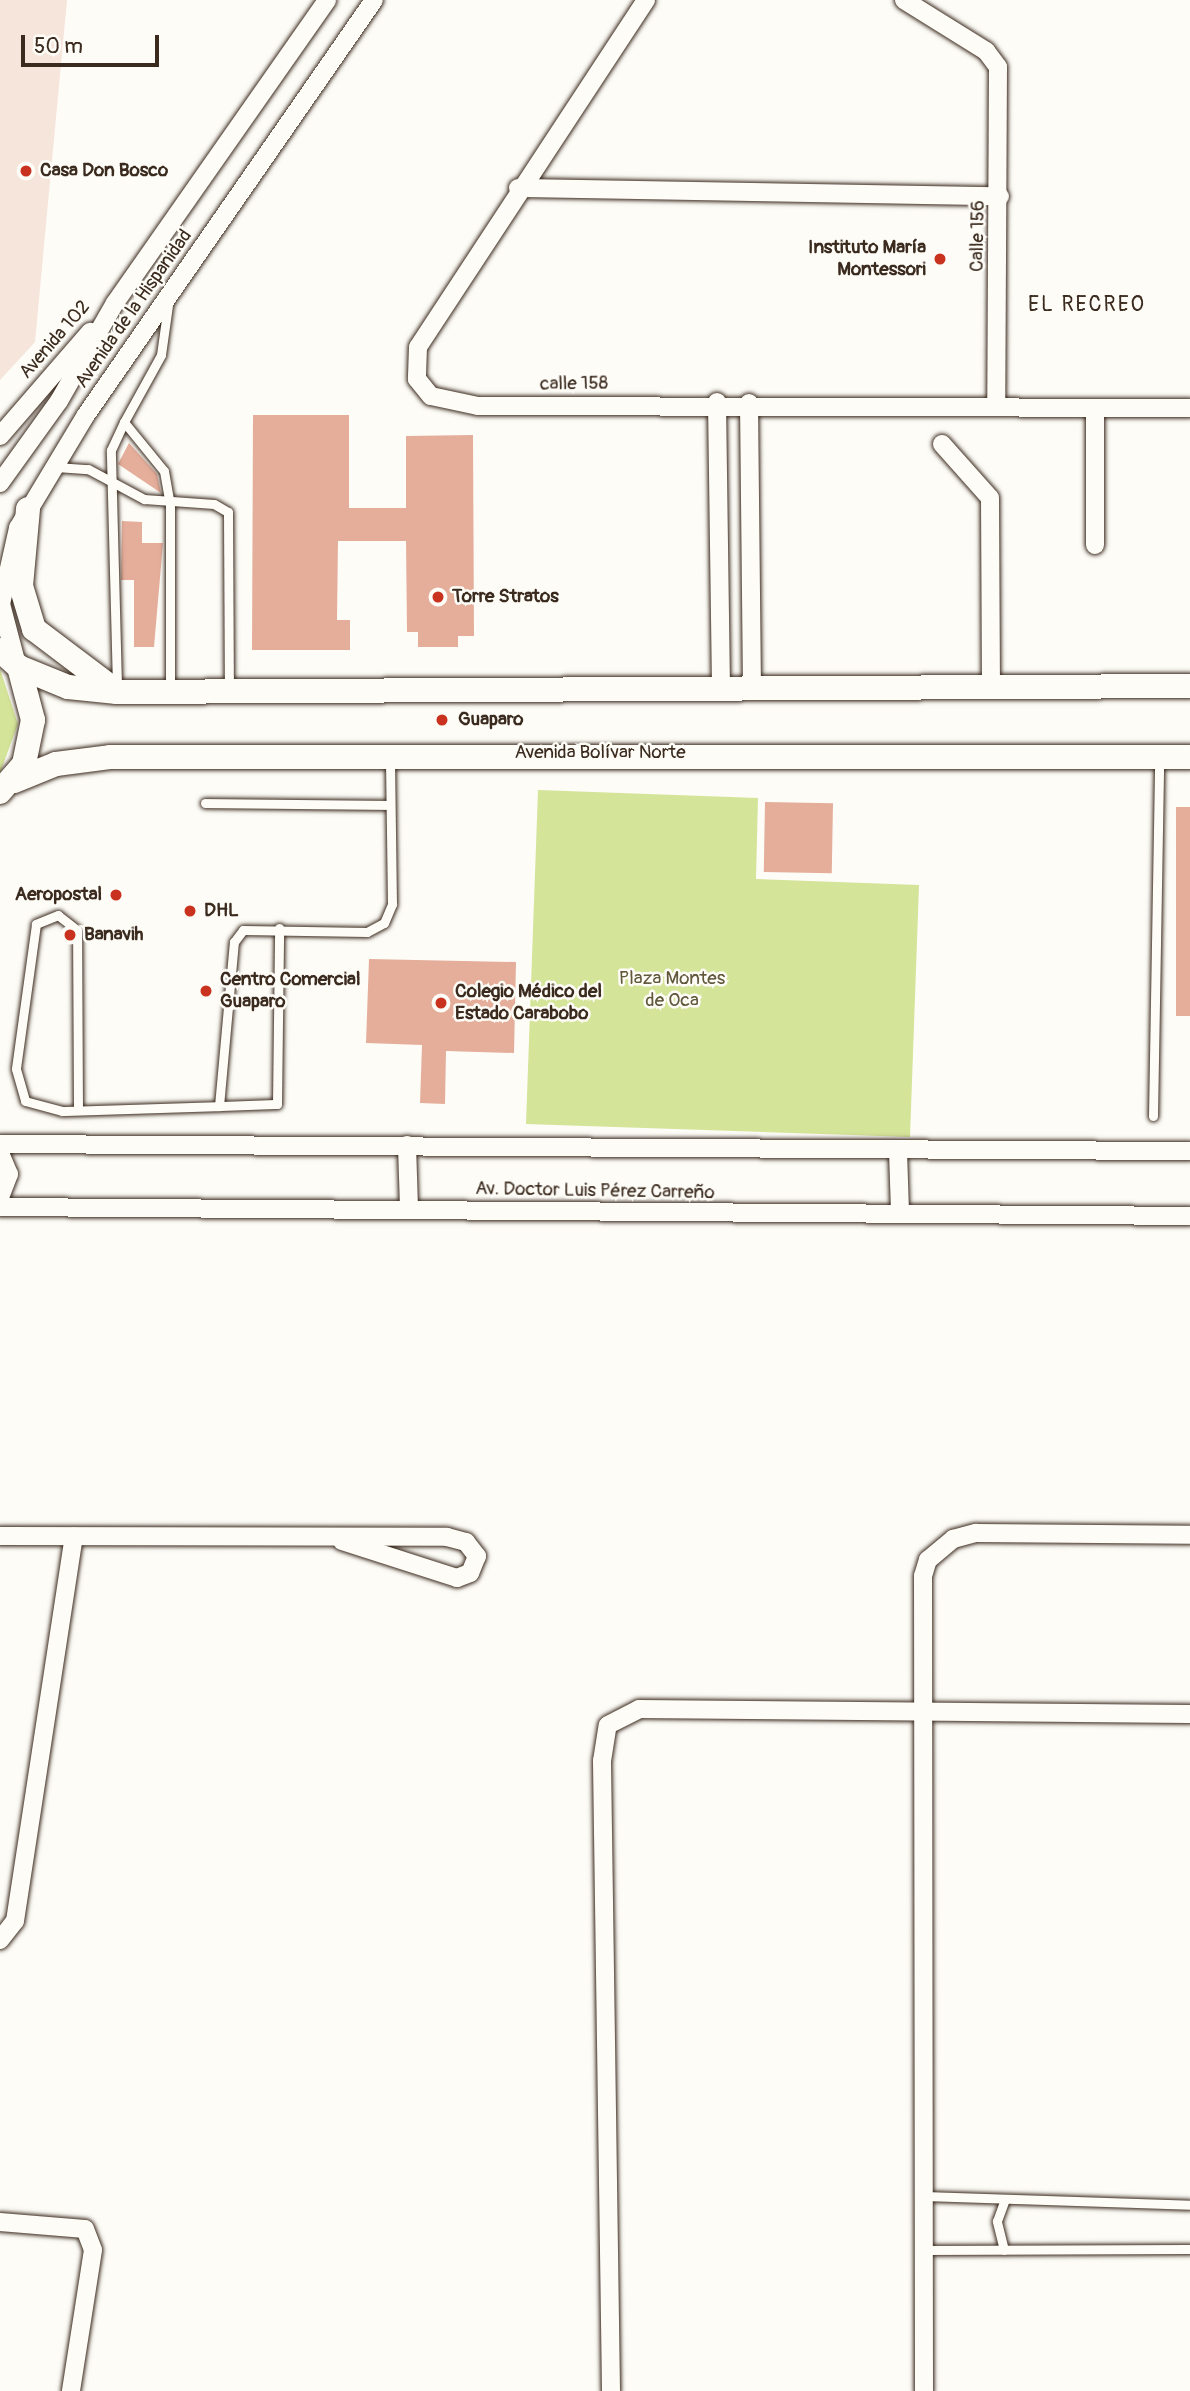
<!DOCTYPE html>
<html>
<head>
<meta charset="utf-8">
<style>
  body { margin:0 }
  #map { position:relative; width:1190px; height:2391px; overflow:hidden; background:#fdfcf7; font-family:Pangolin,sans-serif }
  div>[style] { position:absolute }
  [style*='--x'] { left:calc(var(--x)*1px); top:calc(var(--y)*1px); width:calc(var(--w)*1px); rotate:calc(var(--a)*1deg) }
  .built>* { inset:0; background:#f6e5db }
  .green>* { inset:0; background:#d4e498 }
  .building>* { inset:0; background:#e5ae9b; transform-origin:0 0 }
  .roads { filter:drop-shadow(0 0 2px #3b2a1e) drop-shadow(0 0 2px #3b2a1e) }
  .lane>* { height:9px; margin:-4.5px; padding:0 4.5px; transform-origin:4.5px; border-radius:4.5px; background:#fdfcf7 }
  .street>* { height:18px; margin:-9px; padding:0 9px; transform-origin:9px; border-radius:9px; background:#fdfcf7 }
  .secondary>* { height:24px; margin:-12px; padding:0 12px; transform-origin:12px; border-radius:12px; background:#fdfcf7 }
  .dots>* { width:19px; height:19px; translate:-50% -50%; box-sizing:border-box; border:4px solid #fdfcf7; border-radius:50% }
  span { translate:-50% -50%; white-space:nowrap; text-align:center; line-height:1.15; -webkit-text-stroke:5px #fdfcf7; paint-order:stroke }
  .poi-label { font-size:19px; color:#3b2a1e; font-weight:700 }
  .left { translate:0 -50%; text-align:left }
  .right { translate:-100% -50%; text-align:right }
  .street-label { font-size:19px; color:#3b2a1e }
  .park-label { font-size:19px; color:#61583c }
  .neighbourhood-label { font-size:21px; color:#3b2a1e; letter-spacing:2px }
  .scale { position:absolute; left:21px; top:35px; width:138px; height:32px; box-sizing:border-box; border:4px solid #3b2a1e; border-top:0; padding-left:9px; font-size:21px; line-height:24px; white-space:nowrap; color:#3b2a1e; -webkit-text-stroke:5px #fdfcf7; paint-order:stroke }
</style>
</head>
<body>
<div id="map">
  <div class="built">
    <div style="clip-path:polygon(0 0,67px 0,35px 342px,0 380px)"></div>
  </div>
  <div class="green">
    <div style="clip-path:polygon(0 669px,18px 724px,0 773px)"></div>
    <div style="clip-path:polygon(538px 790px,758px 798px,756px 879px,919px 885px,910px 1137px,526px 1124px)"></div>
  </div>
  <div class="building">
    <div style="clip-path:polygon(253px 415px,349px 415px,349px 508px,406px 508px,406px 436px,473px 435px,474px 636px,458px 636px,458px 647px,418px 647px,418px 632px,407px 632px,406px 541px,338px 541px,337px 620px,350px 620px,350px 650px,252px 650px)"></div>
    <div style="clip-path:polygon(129px 443px,157px 474px,161px 493px,118px 464px)"></div>
    <div style="clip-path:polygon(122px 521px,142px 522px,142px 543px,163px 543px,154px 647px,134px 647px,134px 580px,121px 580px)"></div>
    <div style="left:765px;top:802px;width:68px;height:70px;rotate:1deg"></div>
    <div style="left:1176px;top:807px;width:14px;height:209px"></div>
    <div style="clip-path:polygon(369px 959px,516px 962px,514px 1053px,446px 1051px,445px 1104px,420px 1103px,422px 1045px,366px 1043px)"></div>
  </div>
  <div class="roads">
    <div class="lane">
      <div style="--x:168;--y:305;--w:50;--a:98"></div>
      <div style="--x:161;--y:355;--w:77;--a:118.9"></div>
      <div style="--x:124;--y:422;--w:63;--a:50.8"></div>
      <div style="--x:164;--y:471;--w:34;--a:80"></div>
      <div style="--x:170;--y:504;--w:185;--a:90"></div>
      <div style="--x:56;--y:467;--w:32;--a:4"></div>
      <div style="--x:88;--y:469;--w:64;--a:28.2"></div>
      <div style="--x:144;--y:499;--w:70;--a:4.1"></div>
      <div style="--x:214;--y:504;--w:16;--a:30"></div>
      <div style="--x:228;--y:512;--w:177;--a:89.7"></div>
      <div style="--x:117;--y:686;--w:236;--a:-91.5"></div>
      <div style="--x:111;--y:450;--w:31;--a:-65"></div>
      <div style="--x:205;--y:803;--w:184;--a:0.6"></div>
      <div style="--x:219;--y:1106;--w:58;--a:-2"></div>
      <div style="--x:277;--y:1104;--w:176;--a:-89.3"></div>
      <div style="--x:78;--y:1109;--w:179;--a:-90.3"></div>
      <div style="--x:77;--y:930;--w:24;--a:-142"></div>
      <div style="--x:58;--y:915;--w:24;--a:158"></div>
      <div style="--x:36;--y:924;--w:146;--a:97.9"></div>
      <div style="--x:16;--y:1069;--w:33;--a:74"></div>
      <div style="--x:25;--y:1101;--w:38;--a:15"></div>
      <div style="--x:62;--y:1111;--w:157;--a:-1.8"></div>
      <div style="--x:219;--y:1106;--w:165;--a:-84.8"></div>
      <div style="--x:234;--y:942;--w:15;--a:-53"></div>
      <div style="--x:243;--y:930;--w:124;--a:0.9"></div>
      <div style="--x:367;--y:932;--w:19;--a:-28"></div>
      <div style="--x:384;--y:923;--w:21;--a:-67"></div>
      <div style="--x:392;--y:904;--w:146;--a:-90.8"></div>
      <div style="--x:1153;--y:1116;--w:357;--a:-89"></div>
      <div style="--x:924;--y:2196;--w:266;--a:1.9"></div>
      <div style="--x:924;--y:2250;--w:266;--a:-0.2"></div>
      <div style="--x:1004;--y:2250;--w:30;--a:-104"></div>
      <div style="--x:997;--y:2221;--w:23;--a:-70"></div>
    </div>
    <div class="street">
      <div style="--x:646;--y:0;--w:415;--a:123.3"></div>
      <div style="--x:418;--y:347;--w:32;--a:92"></div>
      <div style="--x:417;--y:379;--w:22;--a:51"></div>
      <div style="--x:431;--y:396;--w:48;--a:12"></div>
      <div style="--x:478;--y:406;--w:712;--a:0.16"></div>
      <div style="--x:904;--y:0;--w:97;--a:31.9"></div>
      <div style="--x:986;--y:51;--w:20;--a:53"></div>
      <div style="--x:998;--y:67;--w:340;--a:90.3"></div>
      <div style="--x:518;--y:188;--w:482;--a:1"></div>
      <div style="--x:717;--y:402;--w:282;--a:89.2"></div>
      <div style="--x:749;--y:403;--w:282;--a:89.4"></div>
      <div style="--x:0;--y:436;--w:138;--a:-49.1"></div>
      <div style="--x:942;--y:444;--w:72;--a:48.4"></div>
      <div style="--x:990;--y:498;--w:186;--a:89.7"></div>
      <div style="--x:0;--y:483;--w:101;--a:-54.3"></div>
      <div style="--x:59;--y:401;--w:113;--a:-60.3"></div>
      <div style="--x:115;--y:303;--w:370;--a:-55"></div>
      <div style="--x:1095;--y:545;--w:137;--a:-90"></div>
      <div style="--x:16;--y:661;--w:59;--a:-104.7"></div>
      <div style="--x:1;--y:604;--w:78;--a:-77.4"></div>
      <div style="--x:18;--y:528;--w:132;--a:-59"></div>
      <div style="--x:86;--y:415;--w:505;--a:-55.24"></div>
      <div style="--x:0;--y:1144;--w:1190;--a:0.34"></div>
      <div style="--x:407;--y:1145;--w:64;--a:88.2"></div>
      <div style="--x:898;--y:1151;--w:60;--a:88.1"></div>
      <div style="--x:0;--y:1153;--w:23;--a:67"></div>
      <div style="--x:9;--y:1174;--w:25;--a:111"></div>
      <div style="--x:0;--y:1207;--w:1190;--a:0.43"></div>
      <div style="--x:0;--y:1536;--w:447;--a:0.1"></div>
      <div style="--x:447;--y:1537;--w:20;--a:15"></div>
      <div style="--x:466;--y:1542;--w:18;--a:52"></div>
      <div style="--x:477;--y:1556;--w:18;--a:112"></div>
      <div style="--x:470;--y:1573;--w:14;--a:159"></div>
      <div style="--x:457;--y:1578;--w:121;--a:-162.2"></div>
      <div style="--x:0;--y:1940;--w:24;--a:-52"></div>
      <div style="--x:15;--y:1921;--w:389;--a:-81.3"></div>
      <div style="--x:0;--y:2222;--w:85;--a:4.7"></div>
      <div style="--x:85;--y:2229;--w:22;--a:69"></div>
      <div style="--x:93;--y:2250;--w:143;--a:98.9"></div>
      <div style="--x:611;--y:2391;--w:630;--a:-90.82"></div>
      <div style="--x:602;--y:1761;--w:36;--a:-81"></div>
      <div style="--x:608;--y:1725;--w:35;--a:-27"></div>
      <div style="--x:639;--y:1709;--w:551;--a:0.52"></div>
      <div style="--x:924;--y:2391;--w:815;--a:-90.07"></div>
      <div style="--x:923;--y:1576;--w:17;--a:-73"></div>
      <div style="--x:928;--y:1560;--w:33;--a:-40"></div>
      <div style="--x:953;--y:1539;--w:24;--a:-15"></div>
      <div style="--x:976;--y:1533;--w:214;--a:0.5"></div>
    </div>
    <div class="secondary">
      <div style="--x:28;--y:509;--w:77;--a:95.2"></div>
      <div style="--x:21;--y:586;--w:45;--a:73.2"></div>
      <div style="--x:34;--y:629;--w:103;--a:37.1"></div>
      <div style="--x:0;--y:650;--w:25;--a:42"></div>
      <div style="--x:19;--y:667;--w:55;--a:75.2"></div>
      <div style="--x:33;--y:720;--w:45;--a:101.6"></div>
      <div style="--x:24;--y:764;--w:37;--a:131"></div>
      <div style="--x:19;--y:667;--w:53;--a:22.2"></div>
      <div style="--x:68;--y:687;--w:49;--a:5.8"></div>
      <div style="--x:117;--y:692;--w:1073;--a:-0.32"></div>
      <div style="--x:14;--y:781;--w:45;--a:-22"></div>
      <div style="--x:56;--y:764;--w:54;--a:-7.4"></div>
      <div style="--x:110;--y:757;--w:1080;--a:0"></div>
    </div>
  </div>
  <div class="dots">
    <div style="left:26px;top:171px;background:#c8321e"></div>
    <div style="left:940px;top:259px;background:#c8321e"></div>
    <div style="left:438px;top:597px;background:#c8321e"></div>
    <div style="left:442px;top:720px;background:#c8321e"></div>
    <div style="left:116px;top:895px;background:#c8321e"></div>
    <div style="left:190px;top:911px;background:#c8321e"></div>
    <div style="left:70px;top:935px;background:#c8321e"></div>
    <div style="left:206px;top:991px;background:#c8321e"></div>
    <div style="left:441px;top:1003px;background:#c8321e"></div>
  </div>
  <div class="poi-label">
    <span class="left" style="left:40px;top:171px">Casa Don Bosco</span>
    <span class="right" style="left:926px;top:259px">Instituto María<br>Montessori</span>
    <span class="left" style="left:452px;top:597px">Torre Stratos</span>
    <span class="left" style="left:458px;top:720px">Guaparo</span>
    <span class="right" style="left:102px;top:895px">Aeropostal</span>
    <span class="left" style="left:204px;top:911px">DHL</span>
    <span class="left" style="left:84px;top:935px">Banavih</span>
    <span class="left" style="left:220px;top:991px">Centro Comercial<br>Guaparo</span>
    <span class="left" style="left:455px;top:1003px">Colegio Médico del<br>Estado Carabobo</span>
  </div>
  <div class="street-label">
    <span style="left:978px;top:236px;rotate:-89deg">Calle 156</span>
    <span style="left:134px;top:309px;rotate:-55deg">Avenida de la Hispanidad</span>
    <span style="left:55px;top:340px;rotate:-49deg">Avenida 102</span>
    <span style="left:574px;top:384px;rotate:-1deg">calle 158</span>
    <span style="left:600px;top:753px">Avenida Bolívar Norte</span>
    <span style="left:595px;top:1191px;rotate:1deg">Av. Doctor Luis Pérez Carreño</span>
  </div>
  <div class="park-label">
    <span style="left:672px;top:990px">Plaza Montes<br>de Oca</span>
  </div>
  <div class="neighbourhood-label">
    <span style="left:1087px;top:305px">EL RECREO</span>
  </div>
  <div class="scale">50 m</div>
</div>
</body>
</html>
